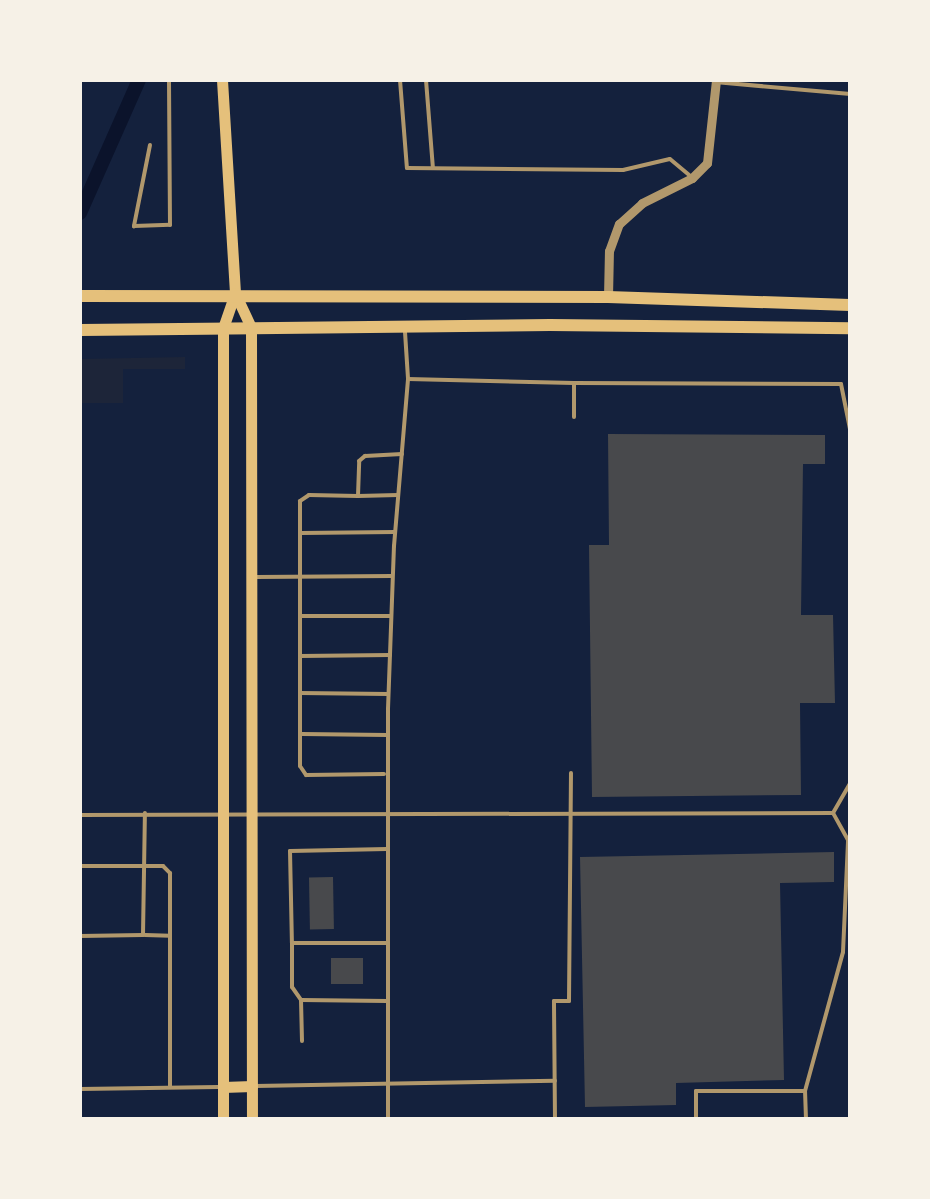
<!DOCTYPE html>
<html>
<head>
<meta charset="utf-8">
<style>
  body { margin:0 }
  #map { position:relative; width:930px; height:1199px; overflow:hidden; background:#14213d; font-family:Bitter,serif }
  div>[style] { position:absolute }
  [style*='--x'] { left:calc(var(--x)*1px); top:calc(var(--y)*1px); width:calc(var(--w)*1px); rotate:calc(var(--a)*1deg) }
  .green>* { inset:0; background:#1d2539 }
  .canal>* { height:14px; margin:-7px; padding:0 7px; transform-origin:7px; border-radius:7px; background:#0b132b }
  .building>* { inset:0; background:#48494c; transform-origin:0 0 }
  .service>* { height:4px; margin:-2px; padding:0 2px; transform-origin:2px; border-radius:2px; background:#b1986c }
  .minor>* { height:9px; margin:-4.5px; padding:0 4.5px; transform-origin:4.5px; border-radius:4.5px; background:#b1986c }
  .secondary>* { height:11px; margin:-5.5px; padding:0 5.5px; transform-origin:5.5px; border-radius:5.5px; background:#e5c07b }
  .primary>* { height:12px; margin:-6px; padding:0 6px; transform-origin:6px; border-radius:6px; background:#e5c07b }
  span { translate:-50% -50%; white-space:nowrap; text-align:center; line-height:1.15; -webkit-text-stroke:10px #f6f1e7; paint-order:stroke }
  .frame { position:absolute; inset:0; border:82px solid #f6f1e7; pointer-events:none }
</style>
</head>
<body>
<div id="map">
  <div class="green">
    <div style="clip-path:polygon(185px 357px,185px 369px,123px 369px,123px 403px,80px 403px,80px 359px)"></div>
  </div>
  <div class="canal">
    <div style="--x:80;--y:213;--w:145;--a:-66.1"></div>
  </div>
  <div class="building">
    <div style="clip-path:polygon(608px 434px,825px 435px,825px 464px,803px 464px,801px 615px,833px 615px,835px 703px,800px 703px,801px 795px,592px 797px,589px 545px,609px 545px)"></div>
    <div style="clip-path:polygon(834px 852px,834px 882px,780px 883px,784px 1080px,676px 1083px,676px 1105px,585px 1107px,580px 857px)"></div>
    <div style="left:333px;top:877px;width:52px;height:24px;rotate:89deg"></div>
    <div style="left:331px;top:958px;width:32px;height:26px"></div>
  </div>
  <div class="service">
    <div style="--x:400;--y:80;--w:88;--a:85.5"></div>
    <div style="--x:407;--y:168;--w:216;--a:0.5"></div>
    <div style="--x:623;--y:170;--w:48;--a:-13.2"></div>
    <div style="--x:670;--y:159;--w:25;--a:40"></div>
    <div style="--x:426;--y:80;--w:88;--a:85.5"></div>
    <div style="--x:715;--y:82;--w:136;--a:5.1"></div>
    <div style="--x:150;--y:145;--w:83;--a:101.2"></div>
    <div style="--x:134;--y:226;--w:36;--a:-2"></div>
    <div style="--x:170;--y:225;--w:145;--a:-90.4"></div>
    <div style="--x:405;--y:332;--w:47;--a:86.3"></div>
    <div style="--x:408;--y:379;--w:166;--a:1.4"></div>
    <div style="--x:574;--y:383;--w:34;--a:90"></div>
    <div style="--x:574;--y:383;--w:267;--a:0.2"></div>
    <div style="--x:841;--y:384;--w:46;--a:78.7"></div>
    <div style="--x:398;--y:495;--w:40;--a:178.6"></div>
    <div style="--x:358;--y:496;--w:35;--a:-88"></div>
    <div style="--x:359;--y:461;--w:8;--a:-40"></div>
    <div style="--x:365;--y:456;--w:37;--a:-3"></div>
    <div style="--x:358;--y:496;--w:49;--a:-178.8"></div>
    <div style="--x:309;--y:495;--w:11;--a:146"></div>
    <div style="--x:300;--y:501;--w:265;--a:90"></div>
    <div style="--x:300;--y:766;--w:11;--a:56"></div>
    <div style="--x:306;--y:775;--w:78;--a:-0.7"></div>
    <div style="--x:301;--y:533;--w:94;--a:-0.6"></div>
    <div style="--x:256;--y:577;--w:136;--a:-0.4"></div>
    <div style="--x:301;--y:616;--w:90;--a:0"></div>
    <div style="--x:300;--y:656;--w:90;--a:-0.6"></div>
    <div style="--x:300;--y:693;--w:88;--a:0.7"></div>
    <div style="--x:302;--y:734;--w:85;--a:0.7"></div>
    <div style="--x:833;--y:813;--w:34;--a:-60"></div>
    <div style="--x:80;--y:815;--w:753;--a:-0.15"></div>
    <div style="--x:387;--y:849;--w:97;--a:178.8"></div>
    <div style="--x:290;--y:851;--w:92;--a:88.8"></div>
    <div style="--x:292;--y:943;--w:95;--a:0"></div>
    <div style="--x:80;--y:866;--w:83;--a:0"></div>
    <div style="--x:163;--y:866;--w:10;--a:45"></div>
    <div style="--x:170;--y:873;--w:214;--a:90"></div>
    <div style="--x:145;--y:935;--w:25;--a:2"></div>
    <div style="--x:80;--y:936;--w:63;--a:-0.9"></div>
    <div style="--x:143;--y:935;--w:122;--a:-89.1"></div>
    <div style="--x:292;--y:943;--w:44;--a:90"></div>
    <div style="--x:292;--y:987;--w:16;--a:55"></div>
    <div style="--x:302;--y:1041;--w:41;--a:-91.4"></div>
    <div style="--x:301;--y:1000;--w:86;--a:0.7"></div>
    <div style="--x:255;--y:1086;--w:300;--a:-1"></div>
    <div style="--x:80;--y:1089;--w:138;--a:-0.8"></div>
    <div style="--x:388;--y:1119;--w:410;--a:-90"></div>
    <div style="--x:388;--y:709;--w:163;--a:-87.9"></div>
    <div style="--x:394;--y:546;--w:168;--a:-85.2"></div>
    <div style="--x:555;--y:1119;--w:118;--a:-90.5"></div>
    <div style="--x:554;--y:1001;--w:15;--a:0"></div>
    <div style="--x:569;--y:1001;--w:228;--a:-89.5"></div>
    <div style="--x:696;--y:1119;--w:28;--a:-90"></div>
    <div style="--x:696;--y:1091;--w:108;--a:0"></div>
    <div style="--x:806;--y:1119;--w:28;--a:-92"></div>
    <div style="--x:805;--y:1091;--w:144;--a:-74.7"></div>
    <div style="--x:843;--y:952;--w:112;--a:-87.4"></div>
    <div style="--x:848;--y:840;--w:31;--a:-119"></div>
  </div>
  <div class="minor">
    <div style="--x:608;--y:297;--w:46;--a:-88.8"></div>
    <div style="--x:609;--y:251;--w:29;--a:-70"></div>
    <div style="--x:619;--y:224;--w:31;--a:-42"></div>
    <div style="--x:642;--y:203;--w:56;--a:-26.6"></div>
    <div style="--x:692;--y:178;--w:21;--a:-45"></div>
    <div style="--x:707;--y:163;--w:83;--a:-83.8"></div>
  </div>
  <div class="secondary">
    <div style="--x:222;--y:80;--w:213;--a:86.5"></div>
    <div style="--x:235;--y:293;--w:38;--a:65"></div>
    <div style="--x:251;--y:328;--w:791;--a:89.93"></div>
    <div style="--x:223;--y:1087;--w:29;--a:-2"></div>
    <div style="--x:223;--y:1119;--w:791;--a:-90"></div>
    <div style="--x:223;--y:328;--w:37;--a:-71"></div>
  </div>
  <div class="primary">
    <div style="--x:80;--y:296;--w:528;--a:0.11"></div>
    <div style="--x:608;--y:297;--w:242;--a:1.9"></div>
    <div style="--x:80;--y:330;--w:470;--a:-0.6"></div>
    <div style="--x:550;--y:325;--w:300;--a:0.6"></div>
  </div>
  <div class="frame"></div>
</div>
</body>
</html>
